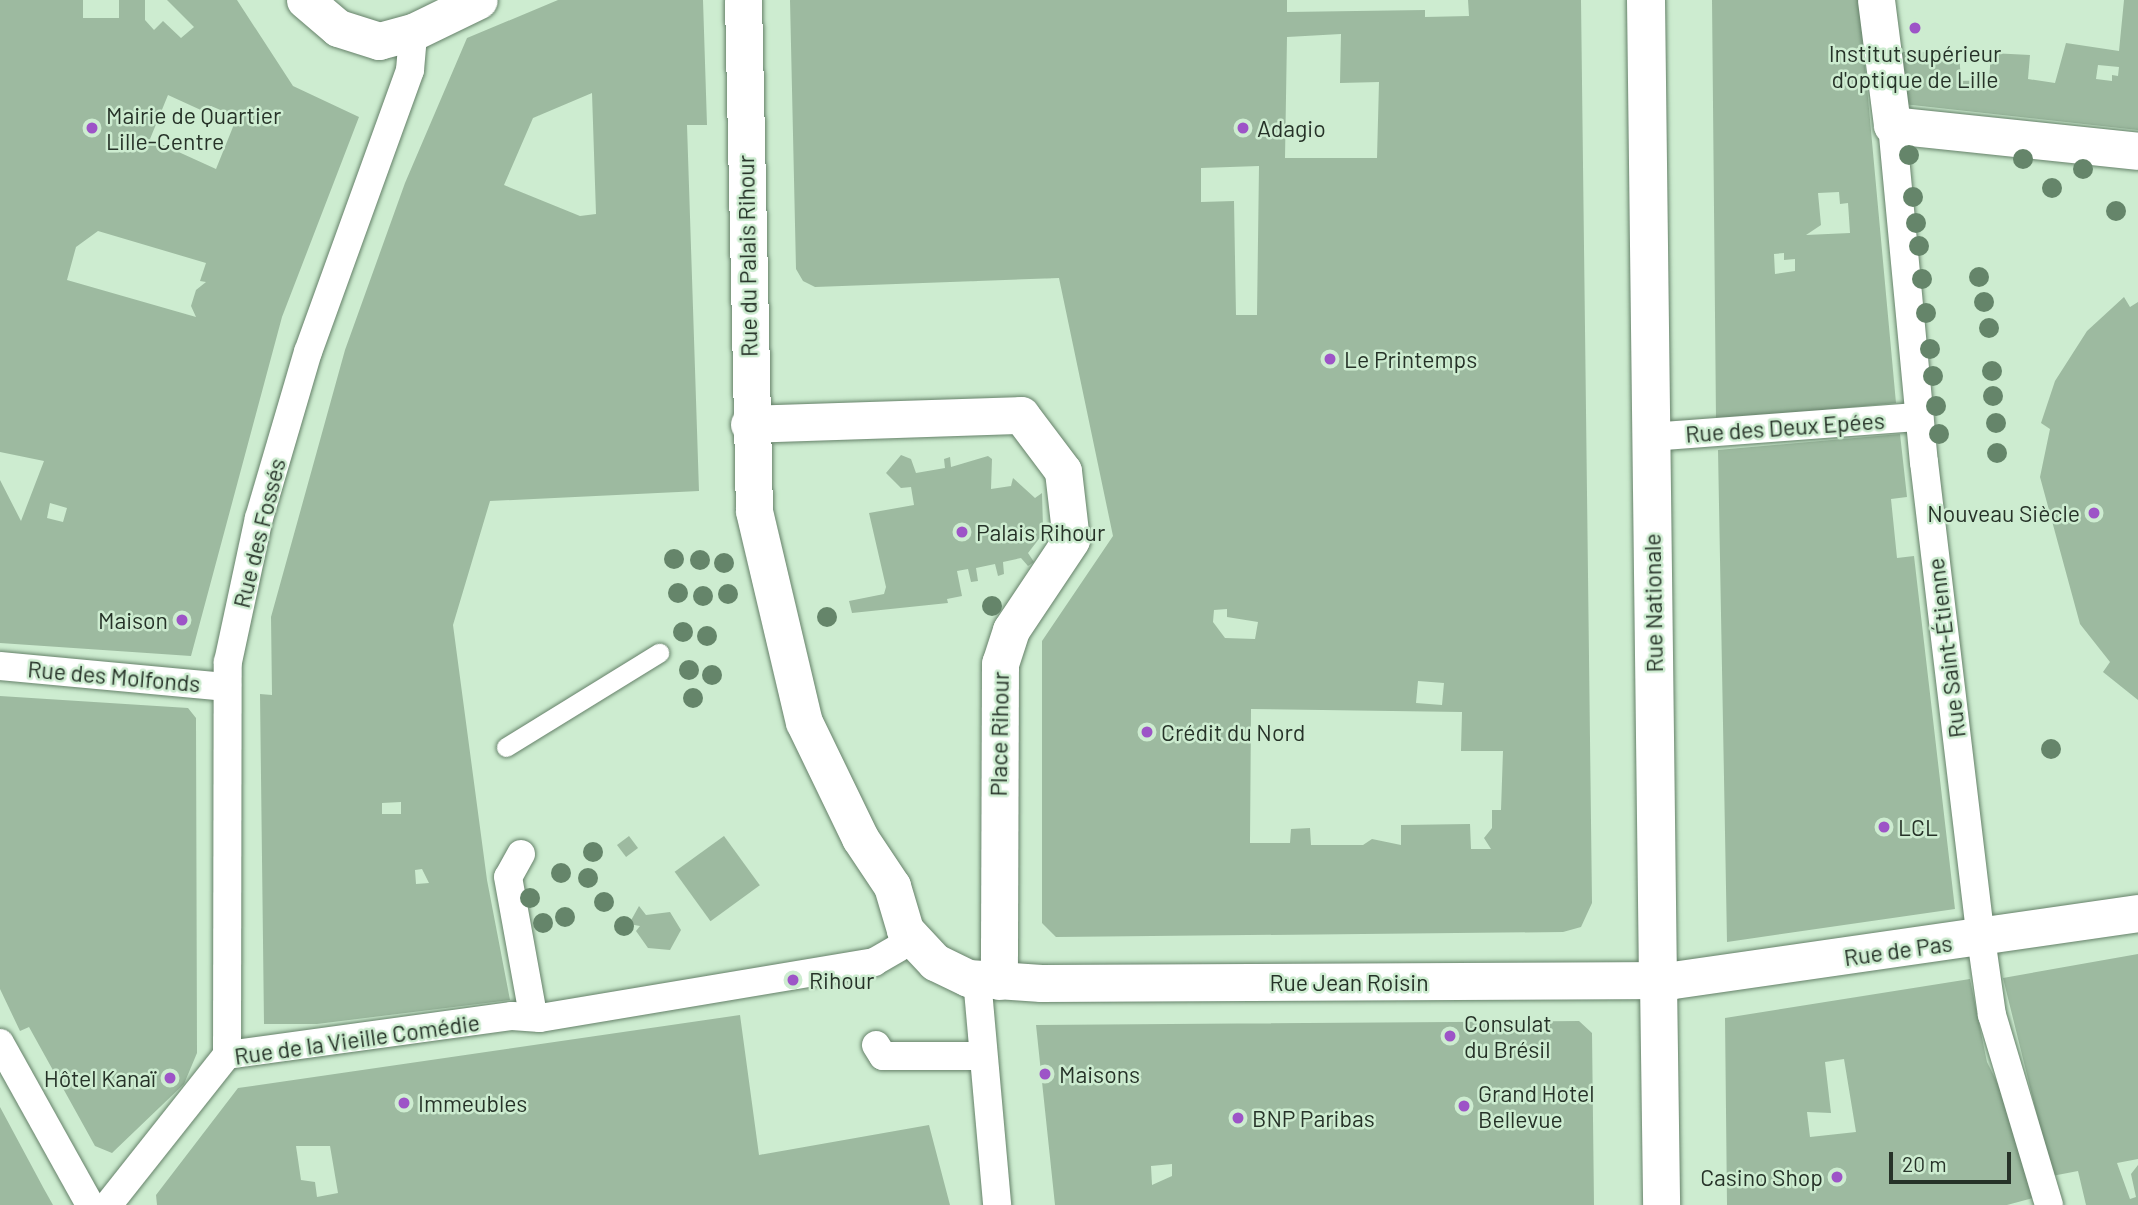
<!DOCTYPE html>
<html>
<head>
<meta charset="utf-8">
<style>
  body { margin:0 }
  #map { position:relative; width:2138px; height:1205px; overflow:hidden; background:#cdecd0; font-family:Barlow,sans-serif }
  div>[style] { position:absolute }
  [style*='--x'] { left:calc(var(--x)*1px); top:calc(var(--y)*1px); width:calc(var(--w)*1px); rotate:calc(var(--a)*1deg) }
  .building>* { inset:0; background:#9dbaa0; transform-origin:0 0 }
  .roads { filter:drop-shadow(0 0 2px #658169) drop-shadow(0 0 2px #658169) }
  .service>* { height:19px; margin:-9.5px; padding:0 9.5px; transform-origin:9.5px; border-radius:9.5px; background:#fff }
  .pedestrian>* { height:28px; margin:-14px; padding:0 14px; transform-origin:14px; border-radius:14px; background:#fff }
  .minor>* { height:37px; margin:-18.5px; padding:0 18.5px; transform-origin:18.5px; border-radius:18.5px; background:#fff }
  .tertiary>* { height:38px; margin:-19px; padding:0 19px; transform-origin:19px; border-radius:19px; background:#fff }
  .trees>* { width:20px; height:20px; margin:-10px; border-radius:50%; background:#65856a }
  .dots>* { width:19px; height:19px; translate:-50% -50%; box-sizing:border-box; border:4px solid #cdecd0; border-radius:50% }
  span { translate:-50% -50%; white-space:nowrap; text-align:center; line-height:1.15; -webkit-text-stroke:5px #cdecd0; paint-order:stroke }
  .poi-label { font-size:23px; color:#263228 }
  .left { translate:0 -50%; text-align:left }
  .right { translate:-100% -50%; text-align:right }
  .street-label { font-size:23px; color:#263228 }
  .scale { position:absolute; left:1889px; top:1152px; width:122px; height:32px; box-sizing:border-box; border:4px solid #263228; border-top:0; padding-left:9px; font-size:21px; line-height:24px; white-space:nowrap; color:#263228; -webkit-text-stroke:5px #cdecd0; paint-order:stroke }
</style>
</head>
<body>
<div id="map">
  <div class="building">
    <div style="clip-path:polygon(evenodd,0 0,83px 0,83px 18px,119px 18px,119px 0,145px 0,145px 20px,154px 30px,163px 21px,181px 38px,194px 27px,167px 0,237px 0,293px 86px,359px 117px,282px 317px,191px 656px,0 643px,0 480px,21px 521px,44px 461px,0 452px,0 0,168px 95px,203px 111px,211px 106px,237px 117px,216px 169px,150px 139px,168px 95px,0 0,98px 231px,206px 263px,200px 281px,206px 282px,196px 290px,191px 306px,196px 317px,67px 280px,76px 247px,98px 231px,0 0,50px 503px,67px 508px,63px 522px,47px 518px,50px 503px)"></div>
    <div style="clip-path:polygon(evenodd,558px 0,703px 0,707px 125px,687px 125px,699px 491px,490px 501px,453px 625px,487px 880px,510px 1000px,317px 1024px,264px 1024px,260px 694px,272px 695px,271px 617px,345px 350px,405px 183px,467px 38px,558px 0,592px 93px,596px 214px,580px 216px,504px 185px,533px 118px,592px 93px,558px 0,401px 802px,401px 814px,382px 814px,382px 803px,401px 802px,558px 0,422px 869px,429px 883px,416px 884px,415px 870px,422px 869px)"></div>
    <div style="clip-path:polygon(evenodd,790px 0,1287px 0,1287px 12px,1425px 10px,1425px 17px,1469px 16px,1468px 0,1581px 0,1592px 903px,1581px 927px,1563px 932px,1056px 937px,1042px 923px,1042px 641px,1113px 536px,1059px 278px,815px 287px,803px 281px,796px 269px,790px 0,1341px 34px,1340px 83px,1379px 82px,1377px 158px,1285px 158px,1287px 37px,1341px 34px,790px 0,1259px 166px,1257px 315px,1236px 315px,1234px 201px,1201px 202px,1201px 168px,1259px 166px,790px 0,1227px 609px,1227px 617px,1258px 622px,1255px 639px,1225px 638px,1213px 622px,1214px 610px,1227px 609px,790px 0,1418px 681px,1444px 683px,1442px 705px,1416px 703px,1418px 681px,790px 0,1251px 709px,1462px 712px,1461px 751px,1503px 751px,1501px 810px,1492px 810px,1492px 828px,1484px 838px,1491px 849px,1471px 849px,1470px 824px,1401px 825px,1401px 845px,1372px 839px,1363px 845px,1311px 845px,1310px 828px,1291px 829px,1290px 843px,1250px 843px,1251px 709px)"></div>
    <div style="clip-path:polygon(evenodd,1712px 0,1859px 0,1896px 403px,1716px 420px,1712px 0,1839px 192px,1840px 204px,1848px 203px,1850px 233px,1806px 235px,1821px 225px,1818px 193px,1839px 192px,1712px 0,1784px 253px,1784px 260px,1795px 259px,1795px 271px,1775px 274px,1774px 254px,1784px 253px)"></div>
    <div style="clip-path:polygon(evenodd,2124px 0,2138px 0,2138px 130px,1903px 104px,1899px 52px,1959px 52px,1961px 81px,1989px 80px,1991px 53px,2030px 55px,2028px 79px,2055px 83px,2066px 43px,2119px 51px,2124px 0,2098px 65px,2119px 67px,2118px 76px,2112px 75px,2112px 81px,2096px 79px,2098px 65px)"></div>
    <div style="clip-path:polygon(2124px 297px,2130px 307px,2138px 302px,2138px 700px,2103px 672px,2110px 662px,2080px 624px,2040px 477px,2050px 429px,2041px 423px,2055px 381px,2087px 331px)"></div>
    <div style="clip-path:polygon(1900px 434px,1907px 497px,1891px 499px,1897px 558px,1914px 556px,1955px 909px,1727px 942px,1718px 450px)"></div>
    <div style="clip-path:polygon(901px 455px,911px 459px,916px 473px,945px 468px,944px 459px,950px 457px,951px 467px,988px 456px,992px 459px,991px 489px,1011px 486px,1013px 478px,1035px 498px,1042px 493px,1043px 527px,1052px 529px,1051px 537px,1042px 535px,1028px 553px,1034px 562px,1028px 566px,1021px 558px,1003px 562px,1004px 574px,998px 576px,995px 564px,976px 568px,978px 581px,971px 582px,968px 569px,957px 571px,962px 596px,947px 599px,948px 603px,852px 613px,849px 601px,884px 594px,886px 587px,869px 513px,914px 505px,911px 487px,901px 488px,886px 473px)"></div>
    <div style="clip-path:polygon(0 696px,188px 708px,196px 718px,197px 1053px,184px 1084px,112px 1153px,95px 1146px,29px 1027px,20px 1031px,0 989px)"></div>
    <div style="left:629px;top:836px;width:15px;height:15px;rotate:53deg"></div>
    <div style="left:724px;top:836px;width:61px;height:61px;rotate:54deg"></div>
    <div style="clip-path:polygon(639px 906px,646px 915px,670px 912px,681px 930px,670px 950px,648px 948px,636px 931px,640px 926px,629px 924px)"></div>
    <div style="clip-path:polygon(2138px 954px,2138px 1159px,2117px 1163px,2130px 1199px,2136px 1197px,2131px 1174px,2138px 1165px,2138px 1205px,2086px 1205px,2078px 1171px,2052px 1176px,2003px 978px)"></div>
    <div style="clip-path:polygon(evenodd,1970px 979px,1987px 1062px,2002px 1092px,2033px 1198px,2007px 1205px,1727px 1205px,1725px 1018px,1970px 979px,1844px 1059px,1856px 1132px,1810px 1137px,1807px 1112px,1831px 1113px,1825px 1062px,1844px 1059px)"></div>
    <div style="clip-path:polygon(evenodd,740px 1015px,759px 1155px,929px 1125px,950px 1205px,157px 1205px,156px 1195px,238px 1088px,740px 1015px,296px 1146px,330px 1146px,338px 1193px,317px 1197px,315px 1182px,301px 1180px,296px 1146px)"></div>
    <div style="clip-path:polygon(evenodd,1579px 1021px,1592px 1033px,1594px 1205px,1055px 1205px,1036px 1025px,1579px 1021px,1172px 1164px,1172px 1176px,1152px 1185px,1151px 1166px,1172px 1164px)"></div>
    <div style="clip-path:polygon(0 1107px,44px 1189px,53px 1205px,0 1205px)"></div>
  </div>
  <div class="roads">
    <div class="service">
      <div style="--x:506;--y:747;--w:180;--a:-31.6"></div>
    </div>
    <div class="pedestrian">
      <div style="--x:1892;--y:125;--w:339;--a:84.6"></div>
      <div style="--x:1924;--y:462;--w:479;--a:83.2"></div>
      <div style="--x:1981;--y:938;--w:78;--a:81.9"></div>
      <div style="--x:1992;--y:1015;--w:198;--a:73.3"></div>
      <div style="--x:1651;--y:437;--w:269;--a:-4.3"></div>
      <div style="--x:0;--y:666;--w:228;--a:5.3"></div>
      <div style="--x:521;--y:854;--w:26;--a:119"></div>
      <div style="--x:508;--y:877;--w:139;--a:79.7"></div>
      <div style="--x:977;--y:979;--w:227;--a:84.9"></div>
      <div style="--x:0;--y:1043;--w:185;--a:60.9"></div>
      <div style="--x:876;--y:1045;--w:13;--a:58"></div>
      <div style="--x:883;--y:1056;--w:97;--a:0"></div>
      <div style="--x:227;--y:1055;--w:393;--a:-89.9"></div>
      <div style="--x:228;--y:662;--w:147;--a:-77.9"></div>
      <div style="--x:259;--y:518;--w:173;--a:-73.6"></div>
      <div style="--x:308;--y:352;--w:300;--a:-70.1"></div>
      <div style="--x:410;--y:70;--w:38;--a:-85"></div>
      <div style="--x:108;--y:1205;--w:191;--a:-51.6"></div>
      <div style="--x:227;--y:1055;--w:288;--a:-7.8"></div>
      <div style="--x:512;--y:1016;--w:28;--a:4"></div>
      <div style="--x:540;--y:1018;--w:339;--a:-9.5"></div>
      <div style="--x:874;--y:962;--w:28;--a:-30"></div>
    </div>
    <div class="minor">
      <div style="--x:305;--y:0;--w:43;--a:40.3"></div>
      <div style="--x:338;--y:28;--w:43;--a:17.6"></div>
      <div style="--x:379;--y:41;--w:35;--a:-15"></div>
      <div style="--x:413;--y:32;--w:73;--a:-25.9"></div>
      <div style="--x:743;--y:0;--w:511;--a:88.77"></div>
      <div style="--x:754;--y:511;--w:217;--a:76.7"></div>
      <div style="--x:804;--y:722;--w:129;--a:64.2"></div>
      <div style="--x:860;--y:838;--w:58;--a:56.3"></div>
      <div style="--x:892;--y:886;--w:46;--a:73.5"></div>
      <div style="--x:905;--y:930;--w:44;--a:46.8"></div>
      <div style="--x:935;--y:962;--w:37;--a:26"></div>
      <div style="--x:968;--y:978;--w:73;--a:3.9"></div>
      <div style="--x:1041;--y:983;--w:632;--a:-0.27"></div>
      <div style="--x:1673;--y:980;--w:470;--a:-8.2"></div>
      <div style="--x:1876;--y:0;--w:126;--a:82.7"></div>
      <div style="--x:1892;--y:125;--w:247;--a:6"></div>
      <div style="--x:749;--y:424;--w:272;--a:-1.9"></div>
      <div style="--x:1021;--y:415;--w:70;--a:53.1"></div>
      <div style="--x:1063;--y:471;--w:69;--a:83.4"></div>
      <div style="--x:1071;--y:540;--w:108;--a:123.7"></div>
      <div style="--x:1011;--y:630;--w:35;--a:108"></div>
      <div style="--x:1000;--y:663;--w:318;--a:90.2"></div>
      <div style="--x:1658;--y:981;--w:224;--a:89.2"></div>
    </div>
    <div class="tertiary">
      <div style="--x:1646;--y:0;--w:981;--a:89.3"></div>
    </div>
  </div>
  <div class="trees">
    <div style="left:1909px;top:155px"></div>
    <div style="left:2023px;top:159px"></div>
    <div style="left:2083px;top:169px"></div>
    <div style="left:2052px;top:188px"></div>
    <div style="left:1913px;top:197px"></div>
    <div style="left:2116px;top:211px"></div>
    <div style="left:1916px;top:223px"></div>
    <div style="left:1919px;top:246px"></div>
    <div style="left:1979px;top:277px"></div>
    <div style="left:1922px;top:279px"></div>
    <div style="left:1984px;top:302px"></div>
    <div style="left:1926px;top:313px"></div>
    <div style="left:1989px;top:328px"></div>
    <div style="left:1930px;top:349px"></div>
    <div style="left:1992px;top:371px"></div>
    <div style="left:1933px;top:376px"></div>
    <div style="left:1993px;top:396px"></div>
    <div style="left:1936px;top:406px"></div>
    <div style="left:1996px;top:423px"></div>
    <div style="left:1939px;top:434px"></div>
    <div style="left:1997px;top:453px"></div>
    <div style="left:674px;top:559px"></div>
    <div style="left:700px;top:560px"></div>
    <div style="left:724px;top:563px"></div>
    <div style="left:678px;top:593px"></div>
    <div style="left:728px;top:594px"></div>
    <div style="left:703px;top:596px"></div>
    <div style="left:992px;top:606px"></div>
    <div style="left:827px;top:617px"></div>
    <div style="left:683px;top:632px"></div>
    <div style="left:707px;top:636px"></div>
    <div style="left:689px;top:670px"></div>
    <div style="left:712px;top:675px"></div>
    <div style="left:693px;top:698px"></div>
    <div style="left:2051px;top:749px"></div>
    <div style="left:593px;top:852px"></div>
    <div style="left:561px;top:873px"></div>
    <div style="left:588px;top:878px"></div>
    <div style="left:530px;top:898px"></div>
    <div style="left:604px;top:902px"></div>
    <div style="left:565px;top:917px"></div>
    <div style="left:543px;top:923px"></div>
    <div style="left:624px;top:926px"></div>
  </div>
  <div class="dots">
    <div style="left:1915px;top:28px;background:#9d54c7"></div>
    <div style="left:92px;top:128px;background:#9d54c7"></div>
    <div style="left:1243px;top:128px;background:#9d54c7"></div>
    <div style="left:1330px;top:359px;background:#9d54c7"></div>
    <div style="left:2094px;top:513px;background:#9d54c7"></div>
    <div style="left:962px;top:532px;background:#9d54c7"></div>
    <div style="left:182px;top:620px;background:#9d54c7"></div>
    <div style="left:1147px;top:732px;background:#9d54c7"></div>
    <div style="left:1884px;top:827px;background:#9d54c7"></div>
    <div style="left:793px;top:980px;background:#9d54c7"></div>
    <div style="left:1450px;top:1036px;background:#9d54c7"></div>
    <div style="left:1045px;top:1074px;background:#9d54c7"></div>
    <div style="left:170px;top:1078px;background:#9d54c7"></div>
    <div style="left:404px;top:1103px;background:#9d54c7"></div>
    <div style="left:1464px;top:1106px;background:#9d54c7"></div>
    <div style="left:1238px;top:1118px;background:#9d54c7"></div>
    <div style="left:1837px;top:1177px;background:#9d54c7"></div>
  </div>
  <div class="poi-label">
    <span style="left:1915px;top:66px">Institut supérieur<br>d'optique de Lille</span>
    <span class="left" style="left:106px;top:128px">Mairie de Quartier<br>Lille-Centre</span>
    <span class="left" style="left:1257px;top:128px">Adagio</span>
    <span class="left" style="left:1344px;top:359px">Le Printemps</span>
    <span class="right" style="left:2080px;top:513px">Nouveau Siècle</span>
    <span class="left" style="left:976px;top:532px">Palais Rihour</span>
    <span class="right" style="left:168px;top:620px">Maison</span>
    <span class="left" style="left:1161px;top:732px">Crédit du Nord</span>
    <span class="left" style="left:1898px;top:827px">LCL</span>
    <span class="left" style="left:809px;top:980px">Rihour</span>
    <span class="left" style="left:1464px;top:1036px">Consulat<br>du Brésil</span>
    <span class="left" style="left:1059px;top:1074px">Maisons</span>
    <span class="right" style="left:156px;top:1078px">Hôtel Kanaï</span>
    <span class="left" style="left:1478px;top:1106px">Grand Hotel<br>Bellevue</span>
    <span class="left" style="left:418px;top:1103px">Immeubles</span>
    <span class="left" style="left:1252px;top:1118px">BNP Paribas</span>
    <span class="right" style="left:1823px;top:1177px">Casino Shop</span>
  </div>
  <div class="street-label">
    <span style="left:747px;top:256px;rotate:-91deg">Rue du Palais Rihour</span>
    <span style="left:1785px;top:427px;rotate:-4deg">Rue des Deux Epées</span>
    <span style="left:259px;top:533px;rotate:-76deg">Rue des Fossés</span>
    <span style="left:1653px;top:603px;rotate:-91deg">Rue Nationale</span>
    <span style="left:1946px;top:648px;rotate:-97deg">Rue Saint-Étienne</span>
    <span style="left:114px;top:676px;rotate:5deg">Rue des Molfonds</span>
    <span style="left:999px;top:734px;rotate:-89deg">Place Rihour</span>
    <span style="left:1898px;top:950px;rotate:-8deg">Rue de Pas</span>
    <span style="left:1349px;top:982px">Rue Jean Roisin</span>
    <span style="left:357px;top:1039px;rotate:-8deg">Rue de la Vieille Comédie</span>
  </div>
  <div class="scale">20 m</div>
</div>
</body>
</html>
